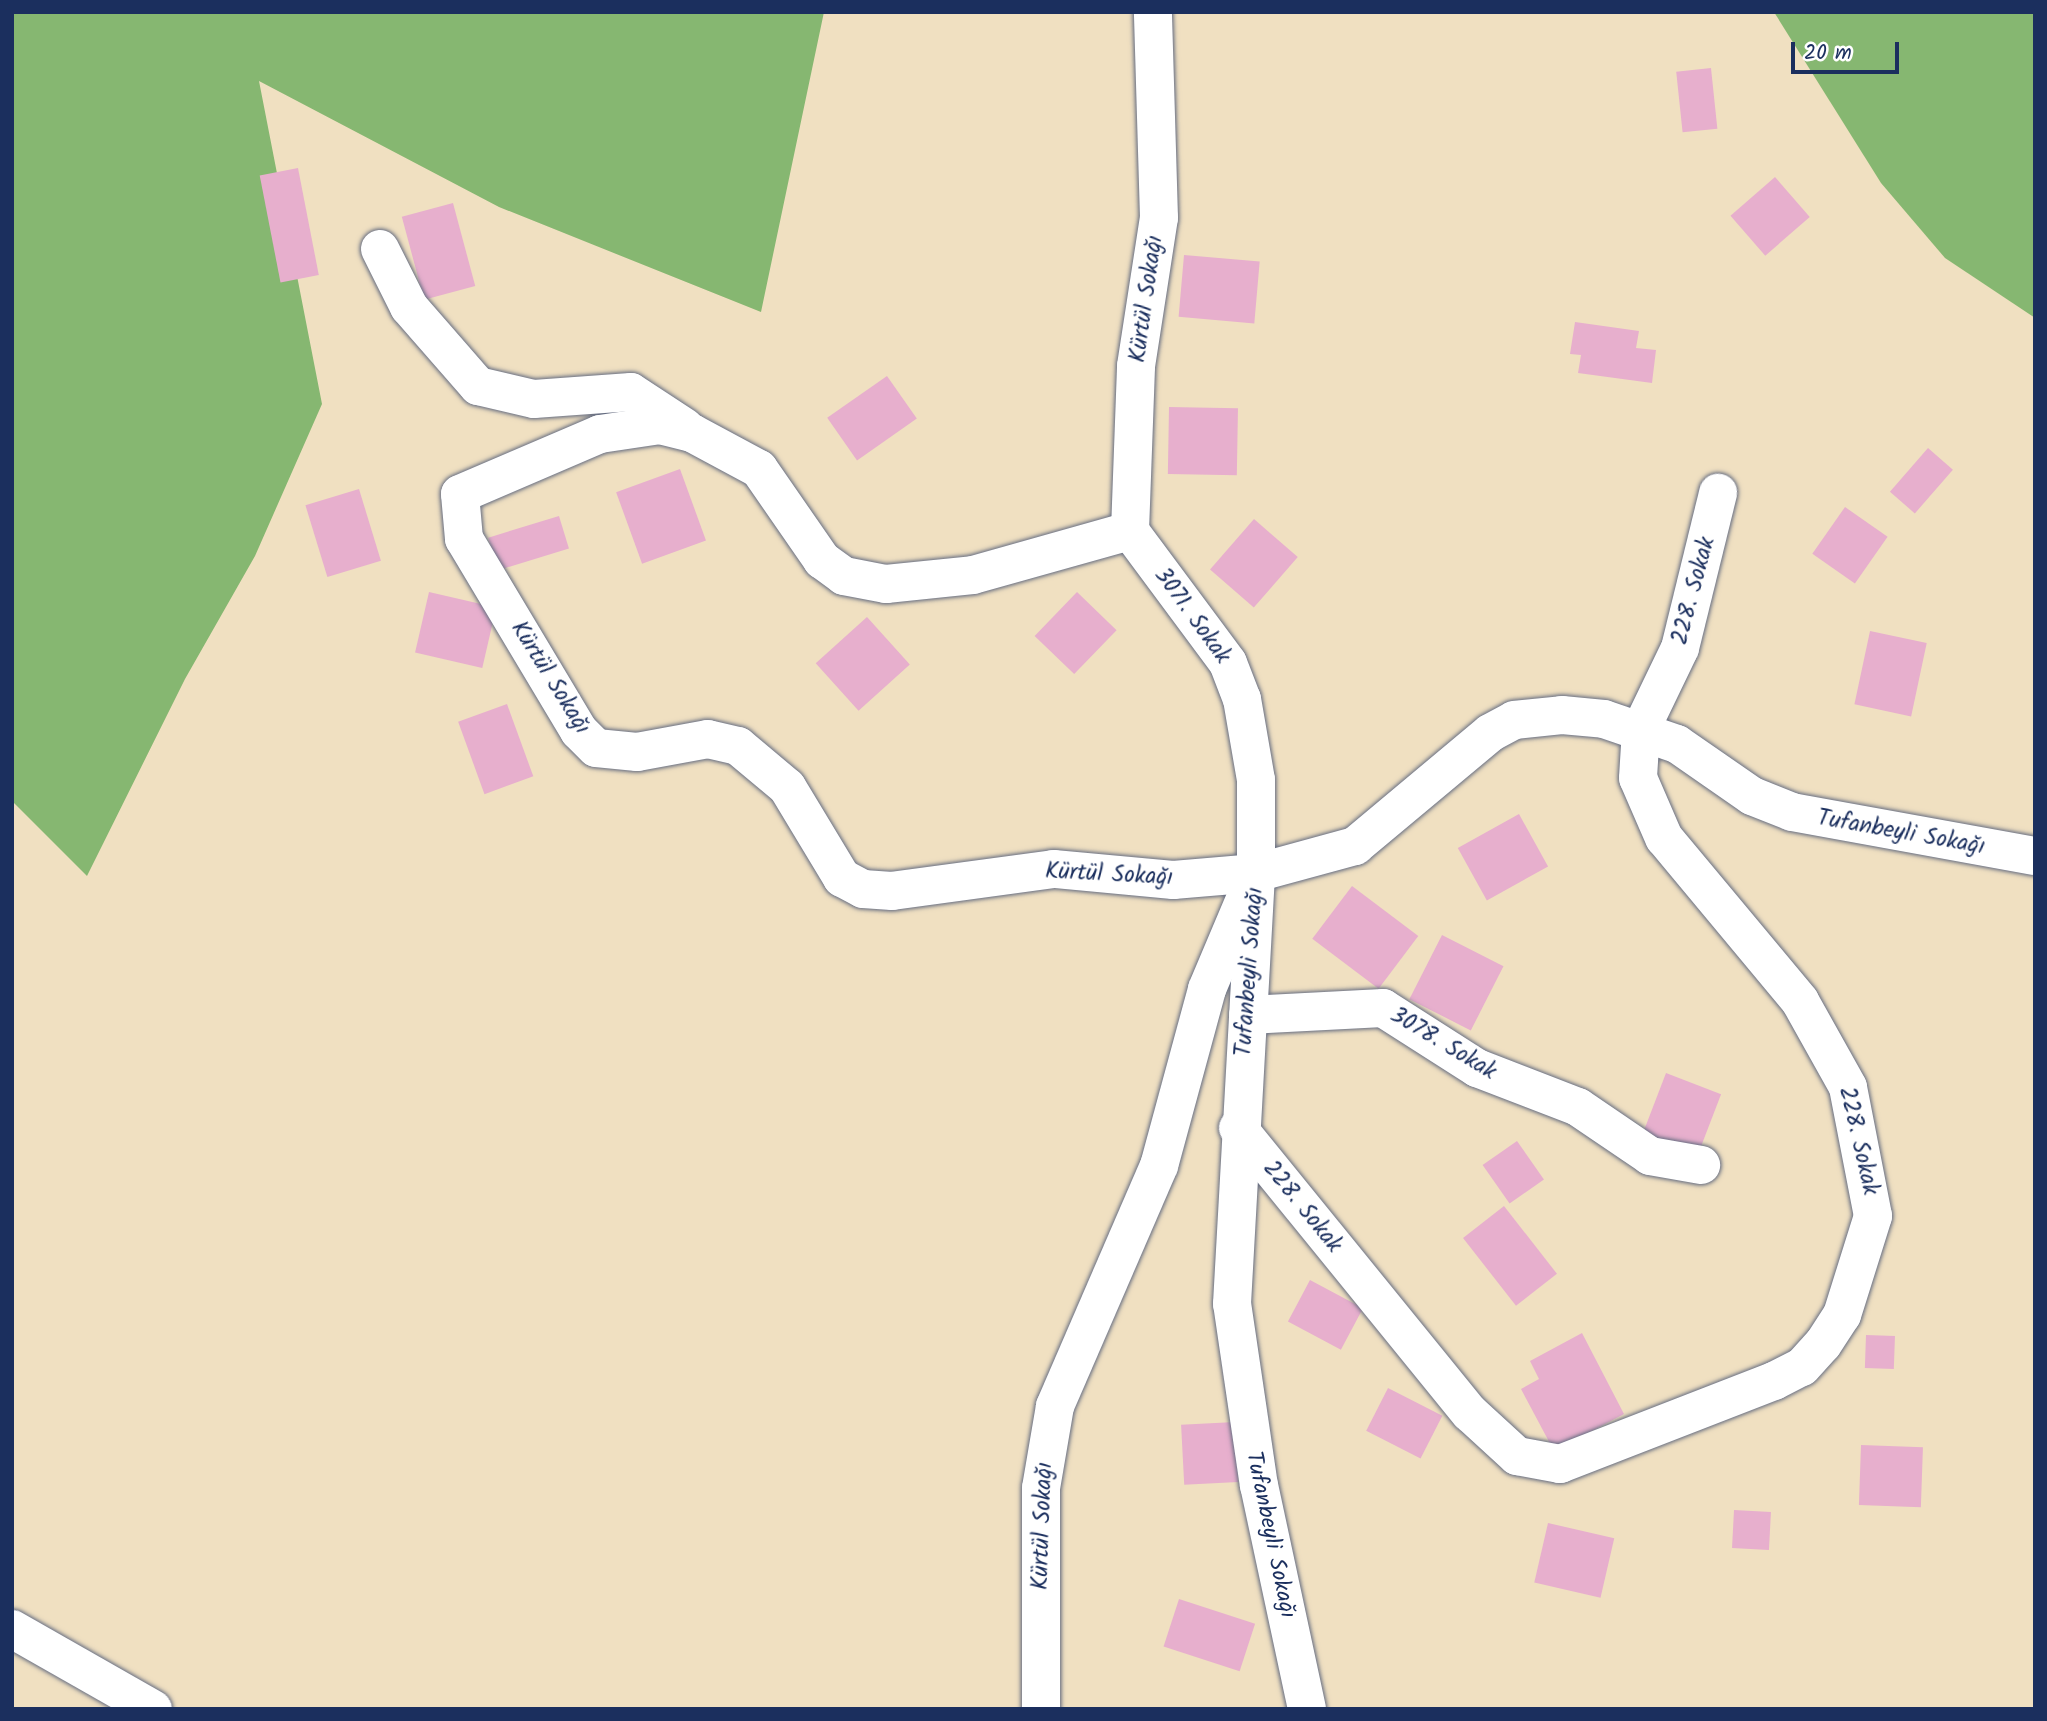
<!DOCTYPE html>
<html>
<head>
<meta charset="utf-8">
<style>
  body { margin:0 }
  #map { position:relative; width:2047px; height:1721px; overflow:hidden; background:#f0e0c1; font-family:Kalam,sans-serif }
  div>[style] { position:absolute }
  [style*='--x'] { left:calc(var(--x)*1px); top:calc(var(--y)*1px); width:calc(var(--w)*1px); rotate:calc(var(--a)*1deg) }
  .forest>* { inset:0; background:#86b771 }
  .building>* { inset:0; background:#e7afcd; transform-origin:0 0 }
  .roads { filter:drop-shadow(0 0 2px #666d81) drop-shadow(0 0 2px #666d81) }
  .minor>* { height:38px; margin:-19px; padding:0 19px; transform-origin:19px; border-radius:19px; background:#fff }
  .major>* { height:38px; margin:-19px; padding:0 19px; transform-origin:19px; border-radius:19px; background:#fff }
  span { translate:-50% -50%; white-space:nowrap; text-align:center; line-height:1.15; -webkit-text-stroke:5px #fff; paint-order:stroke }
  .street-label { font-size:23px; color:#1b2f5e }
  .frame { position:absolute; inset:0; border:14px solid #1b2f5e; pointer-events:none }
  .scale { position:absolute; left:1791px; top:42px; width:108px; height:32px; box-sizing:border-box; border:4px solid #1b2f5e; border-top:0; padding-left:9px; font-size:21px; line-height:24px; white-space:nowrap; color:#1b2f5e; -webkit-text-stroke:5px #fff; paint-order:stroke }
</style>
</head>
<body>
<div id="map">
  <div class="forest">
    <div style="clip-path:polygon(12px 12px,824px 12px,761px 312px,499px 207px,259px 81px,322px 404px,255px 556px,185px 679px,87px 876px,12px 801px)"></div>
    <div style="clip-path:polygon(1774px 12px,2035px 12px,2035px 318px,1945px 258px,1881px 183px)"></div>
  </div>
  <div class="building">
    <div style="left:1711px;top:68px;width:61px;height:35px;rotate:84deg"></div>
    <div style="left:298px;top:168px;width:109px;height:39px;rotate:79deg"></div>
    <div style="left:1775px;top:177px;width:53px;height:59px;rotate:49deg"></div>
    <div style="left:453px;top:203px;width:86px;height:53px;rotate:75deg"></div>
    <div style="left:1184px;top:255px;width:76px;height:62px;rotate:5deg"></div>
    <div style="clip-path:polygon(1575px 322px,1639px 331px,1636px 348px,1656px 350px,1652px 383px,1578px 373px,1581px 355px,1570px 354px)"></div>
    <div style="left:887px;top:376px;width:52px;height:73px;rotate:55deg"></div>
    <div style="left:1169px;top:407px;width:69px;height:67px;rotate:1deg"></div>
    <div style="left:1928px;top:448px;width:33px;height:58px;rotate:41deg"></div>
    <div style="left:680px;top:469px;width:76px;height:68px;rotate:70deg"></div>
    <div style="left:359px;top:489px;width:75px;height:56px;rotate:73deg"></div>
    <div style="left:1845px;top:507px;width:52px;height:57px;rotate:35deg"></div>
    <div style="left:559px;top:516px;width:34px;height:74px;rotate:73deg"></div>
    <div style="left:1254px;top:519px;width:58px;height:67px;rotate:41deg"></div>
    <div style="left:429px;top:592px;width:69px;height:62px;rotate:13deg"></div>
    <div style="left:1077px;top:592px;width:55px;height:61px;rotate:44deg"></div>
    <div style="left:867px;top:617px;width:64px;height:69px;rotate:48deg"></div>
    <div style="left:1870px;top:631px;width:58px;height:75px;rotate:12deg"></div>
    <div style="left:507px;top:704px;width:77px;height:52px;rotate:70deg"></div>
    <div style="left:1519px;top:814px;width:60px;height:70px;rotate:61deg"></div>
    <div style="left:1352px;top:886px;width:83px;height:66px;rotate:37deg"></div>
    <div style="left:1442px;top:935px;width:69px;height:72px;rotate:27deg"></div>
    <div style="left:1666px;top:1073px;width:59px;height:64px;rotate:21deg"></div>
    <div style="left:1517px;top:1141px;width:47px;height:42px;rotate:55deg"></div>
    <div style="left:1504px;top:1206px;width:86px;height:52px;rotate:52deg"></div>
    <div style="left:1310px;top:1280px;width:60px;height:47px;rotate:28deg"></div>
    <div style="clip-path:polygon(1582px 1333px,1624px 1414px,1554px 1451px,1521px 1389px,1539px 1379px,1530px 1361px)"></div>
    <div style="left:1866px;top:1335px;width:29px;height:33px;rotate:2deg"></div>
    <div style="left:1388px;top:1388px;width:61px;height:48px;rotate:27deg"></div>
    <div style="left:1235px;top:1422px;width:60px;height:54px;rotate:87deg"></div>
    <div style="left:1861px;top:1445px;width:62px;height:60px;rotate:2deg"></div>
    <div style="left:1734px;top:1510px;width:37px;height:38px;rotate:3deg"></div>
    <div style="left:1548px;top:1523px;width:68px;height:61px;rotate:13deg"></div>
    <div style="left:1179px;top:1599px;width:80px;height:50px;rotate:18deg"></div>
  </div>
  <div class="roads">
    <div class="minor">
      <div style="--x:380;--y:249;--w:65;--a:63.4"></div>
      <div style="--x:409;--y:307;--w:105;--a:48.9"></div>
      <div style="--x:478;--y:386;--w:57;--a:13.1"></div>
      <div style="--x:534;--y:399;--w:97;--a:-4.1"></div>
      <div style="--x:631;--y:392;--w:64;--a:33.4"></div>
      <div style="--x:1130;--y:531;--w:164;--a:53.4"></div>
      <div style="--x:1228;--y:663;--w:39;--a:69"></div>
      <div style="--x:1242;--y:699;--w:82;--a:80.2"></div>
      <div style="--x:1256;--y:780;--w:93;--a:90"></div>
      <div style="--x:1248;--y:1015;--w:135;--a:-3"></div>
      <div style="--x:1383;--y:1008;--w:112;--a:32.6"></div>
      <div style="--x:1477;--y:1068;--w:108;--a:21.1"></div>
      <div style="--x:1578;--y:1107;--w:87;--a:34.2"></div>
      <div style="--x:1650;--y:1156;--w:52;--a:10"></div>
      <div style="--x:1238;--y:1128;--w:367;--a:50.9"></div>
      <div style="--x:1470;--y:1413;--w:64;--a:42.5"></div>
      <div style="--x:1517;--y:1456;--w:44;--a:10.5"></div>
      <div style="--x:1560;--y:1464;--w:230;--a:-21.2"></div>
      <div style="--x:1774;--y:1381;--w:31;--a:-27"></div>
      <div style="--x:1802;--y:1367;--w:31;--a:-48"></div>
      <div style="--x:1823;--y:1344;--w:35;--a:-57"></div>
      <div style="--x:1842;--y:1315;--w:104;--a:-72.6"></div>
      <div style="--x:1873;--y:1216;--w:131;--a:-101"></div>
      <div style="--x:1848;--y:1087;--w:98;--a:-119.2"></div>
      <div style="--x:1800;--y:1001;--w:212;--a:-129.8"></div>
      <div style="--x:1664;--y:838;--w:65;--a:-113.4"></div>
      <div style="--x:1638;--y:778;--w:49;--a:-86.5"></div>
      <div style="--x:1641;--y:729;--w:90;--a:-64.3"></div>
      <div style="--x:1680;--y:648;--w:160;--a:-76.2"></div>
      <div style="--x:1041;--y:1709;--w:221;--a:-90"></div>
      <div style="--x:1041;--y:1488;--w:83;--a:-80.3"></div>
      <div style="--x:1055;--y:1406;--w:262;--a:-66.6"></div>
      <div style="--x:1159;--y:1166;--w:183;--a:-74.8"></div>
      <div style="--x:1207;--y:989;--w:126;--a:-67.1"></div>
      <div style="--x:1256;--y:873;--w:83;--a:175.2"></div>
      <div style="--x:1173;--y:880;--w:120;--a:-174.7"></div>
      <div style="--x:1054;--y:869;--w:163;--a:172.3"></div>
      <div style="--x:892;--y:891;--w:29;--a:-176"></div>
      <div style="--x:863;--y:889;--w:24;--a:-152"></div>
      <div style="--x:842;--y:878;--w:106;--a:-121.1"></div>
      <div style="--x:787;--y:787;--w:64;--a:-140.1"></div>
      <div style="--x:738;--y:746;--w:31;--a:-167"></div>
      <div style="--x:708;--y:739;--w:72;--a:169.6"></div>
      <div style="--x:637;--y:752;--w:41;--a:-174.4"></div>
      <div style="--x:596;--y:748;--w:24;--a:-135"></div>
      <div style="--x:579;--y:731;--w:224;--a:-120.9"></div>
      <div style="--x:464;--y:539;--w:45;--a:-95.1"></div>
      <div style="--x:460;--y:494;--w:152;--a:-23.2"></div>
      <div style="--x:600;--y:434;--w:61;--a:-8.5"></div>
      <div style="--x:660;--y:425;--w:33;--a:14"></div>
      <div style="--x:692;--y:433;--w:76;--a:28.2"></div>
      <div style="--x:759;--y:469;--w:111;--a:55.3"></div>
      <div style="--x:822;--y:560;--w:27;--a:36"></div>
      <div style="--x:844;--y:576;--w:43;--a:10.8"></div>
      <div style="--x:886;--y:584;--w:87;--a:-5.9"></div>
      <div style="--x:973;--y:575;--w:163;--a:-15.7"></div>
      <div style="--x:1130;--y:531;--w:165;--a:-87.9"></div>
      <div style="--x:1136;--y:366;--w:150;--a:-81.2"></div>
      <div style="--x:1159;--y:218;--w:206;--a:-91.7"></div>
      <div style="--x:1307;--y:1709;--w:228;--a:-102.1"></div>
      <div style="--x:1259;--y:1486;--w:184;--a:-98.4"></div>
      <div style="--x:1232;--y:1304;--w:432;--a:-86.8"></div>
      <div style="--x:1256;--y:873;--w:103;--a:-15.3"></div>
      <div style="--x:1355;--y:846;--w:176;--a:-39.9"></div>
      <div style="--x:1490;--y:733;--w:27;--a:-28"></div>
      <div style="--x:1514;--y:720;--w:48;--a:-5.9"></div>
      <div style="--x:1562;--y:715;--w:42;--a:5.4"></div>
      <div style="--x:1604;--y:719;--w:77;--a:18.9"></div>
      <div style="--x:1677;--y:744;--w:91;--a:34.7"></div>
      <div style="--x:1752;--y:796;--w:43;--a:21.8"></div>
      <div style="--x:1792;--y:812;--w:247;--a:10.3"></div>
    </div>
    <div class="major">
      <div style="--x:12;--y:1629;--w:162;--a:29.6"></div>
    </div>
  </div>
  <div class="street-label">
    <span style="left:1147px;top:299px;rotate:-82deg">Kürtül Sokağı</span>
    <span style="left:1694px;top:591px;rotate:-75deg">228. Sokak</span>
    <span style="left:1192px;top:616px;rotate:54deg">3071. Sokak</span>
    <span style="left:550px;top:678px;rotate:58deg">Kürtül Sokağı</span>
    <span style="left:1901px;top:833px;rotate:10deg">Tufanbeyli Sokağı</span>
    <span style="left:1109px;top:875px;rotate:3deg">Kürtül Sokağı</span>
    <span style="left:1250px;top:972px;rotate:-86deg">Tufanbeyli Sokağı</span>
    <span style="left:1443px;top:1044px;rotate:31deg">3078. Sokak</span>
    <span style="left:1858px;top:1141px;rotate:77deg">228. Sokak</span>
    <span style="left:1302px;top:1207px;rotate:51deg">228. Sokak</span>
    <span style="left:1043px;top:1526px;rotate:-88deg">Kürtül Sokağı</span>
    <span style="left:1270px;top:1535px;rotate:78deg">Tufanbeyli Sokağı</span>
  </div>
  <div class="frame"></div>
  <div class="scale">20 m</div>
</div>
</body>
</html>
